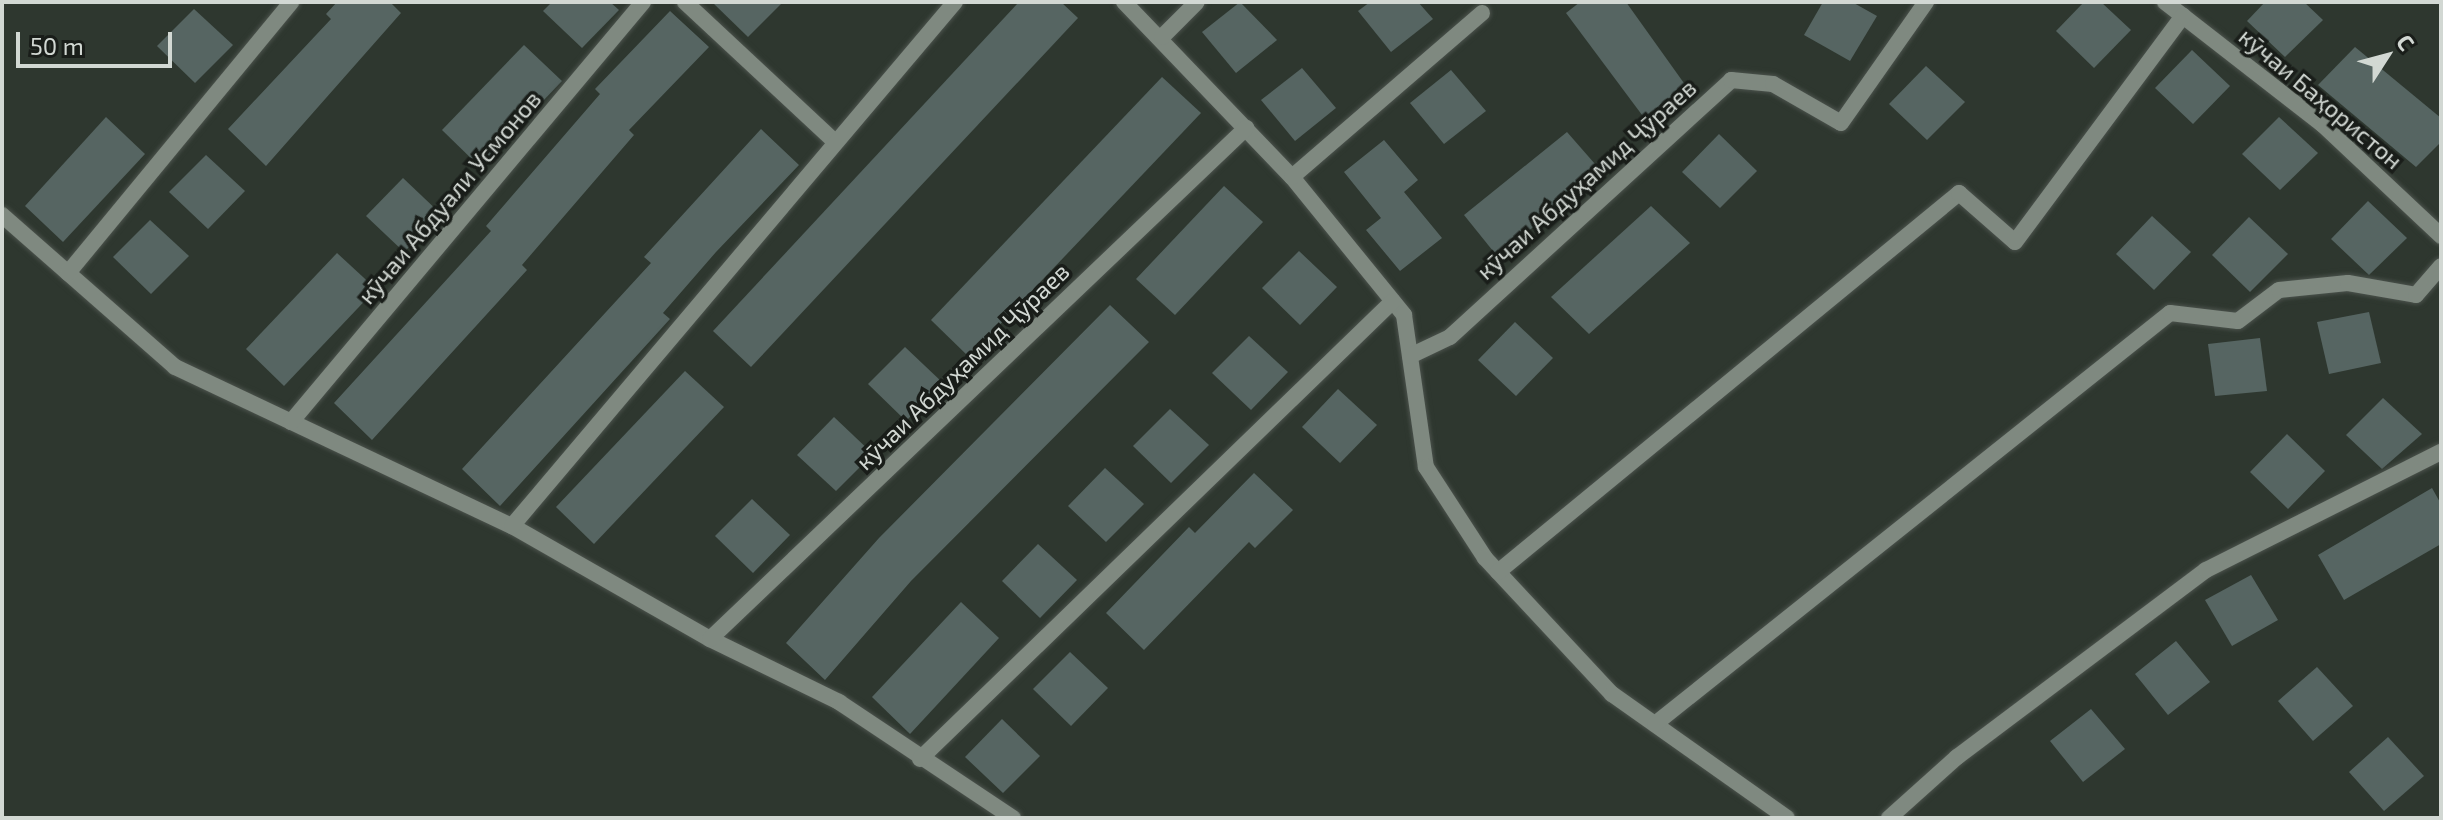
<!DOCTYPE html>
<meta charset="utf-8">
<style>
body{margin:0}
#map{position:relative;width:2443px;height:820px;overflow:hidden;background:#2e372f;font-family:"Exo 2",sans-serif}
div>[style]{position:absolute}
.building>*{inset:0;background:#566562}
.roads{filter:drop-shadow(0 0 2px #4b524c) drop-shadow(0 0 2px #4b524c)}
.minor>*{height:16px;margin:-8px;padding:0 8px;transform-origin:8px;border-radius:8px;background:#7f8980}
span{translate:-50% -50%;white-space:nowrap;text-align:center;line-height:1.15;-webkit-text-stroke:7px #191d19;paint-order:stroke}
.street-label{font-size:24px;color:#d2d8d3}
.frame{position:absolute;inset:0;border:4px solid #d2d8d3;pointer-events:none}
.north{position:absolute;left:2347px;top:16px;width:80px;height:80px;-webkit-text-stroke:6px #191d19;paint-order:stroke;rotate:54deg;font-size:22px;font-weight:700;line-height:32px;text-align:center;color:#d2d8d3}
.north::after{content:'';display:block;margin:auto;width:28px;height:36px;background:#d2d8d3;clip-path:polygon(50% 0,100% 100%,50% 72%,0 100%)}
.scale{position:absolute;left:16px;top:32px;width:156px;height:36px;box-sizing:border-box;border:4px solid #d2d8d3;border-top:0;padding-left:10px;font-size:24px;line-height:28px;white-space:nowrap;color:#d2d8d3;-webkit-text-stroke:6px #191d19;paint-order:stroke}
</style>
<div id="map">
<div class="building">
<i style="clip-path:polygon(337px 2px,390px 2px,401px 13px,266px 166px,228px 129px,331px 19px,326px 14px)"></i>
<i style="clip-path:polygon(552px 2px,610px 2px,619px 10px,582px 48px,543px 11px)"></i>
<i style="clip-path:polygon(712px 2px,783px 2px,748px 37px)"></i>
<i style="clip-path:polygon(1019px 2px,1061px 2px,1078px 18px,751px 367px,713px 331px)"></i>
<i style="clip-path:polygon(1240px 2px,1277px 40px,1236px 73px,1202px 32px)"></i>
<i style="clip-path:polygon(1370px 2px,1418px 2px,1433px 19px,1391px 52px,1358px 11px)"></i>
<i style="clip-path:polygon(1580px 2px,1626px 2px,1686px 86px,1645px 119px,1566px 13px)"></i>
<i style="clip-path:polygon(1823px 2px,1852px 2px,1877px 16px,1850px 61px,1804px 35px)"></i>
<i style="clip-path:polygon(2084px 2px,2101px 2px,2131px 30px,2094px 68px,2056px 31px)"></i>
<i style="clip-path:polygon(2265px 2px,2304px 2px,2323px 20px,2285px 57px,2247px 21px)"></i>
<i style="clip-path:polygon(194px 9px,233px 45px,195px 83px,157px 46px)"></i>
<i style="clip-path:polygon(670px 11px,709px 47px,629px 130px,634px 135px,522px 265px,527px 270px,372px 440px,334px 403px,491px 231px,486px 226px,600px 94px,595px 89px)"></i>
<i style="clip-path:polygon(524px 45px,562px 81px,480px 167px,442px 130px)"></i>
<i style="clip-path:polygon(2355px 47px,2441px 118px,2441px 142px,2416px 167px,2318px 85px)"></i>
<i style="clip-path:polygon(2192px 50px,2230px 86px,2193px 124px,2155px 88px)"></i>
<i style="clip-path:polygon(1926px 66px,1965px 102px,1927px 140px,1889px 104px)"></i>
<i style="clip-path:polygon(1302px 68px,1336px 108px,1295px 141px,1261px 100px)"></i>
<i style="clip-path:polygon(1451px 70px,1486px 111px,1444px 144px,1410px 103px)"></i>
<i style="clip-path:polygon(1162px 77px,1201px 113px,969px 357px,931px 320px)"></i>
<i style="clip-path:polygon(106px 117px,145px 154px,63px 242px,25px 206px)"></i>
<i style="clip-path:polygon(2279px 117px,2318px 153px,2280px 190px,2242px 154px)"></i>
<i style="clip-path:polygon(761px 129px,799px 165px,716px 252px,663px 313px,670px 319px,500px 506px,462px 469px,651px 263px,644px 257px)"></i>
<i style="clip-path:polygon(1567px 132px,1602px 172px,1497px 256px,1464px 215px)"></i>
<i style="clip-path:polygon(1719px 134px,1757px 171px,1720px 208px,1682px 172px)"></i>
<i style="clip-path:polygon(1384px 140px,1418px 180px,1404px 192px,1442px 238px,1400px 271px,1366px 230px,1381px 218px,1344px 172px)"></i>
<i style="clip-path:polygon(206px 155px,245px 191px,208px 229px,169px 192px)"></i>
<i style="clip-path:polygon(403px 178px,442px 215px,404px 252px,366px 216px)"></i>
<i style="clip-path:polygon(1224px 186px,1263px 222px,1175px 315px,1136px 279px)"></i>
<i style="clip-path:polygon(2368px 201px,2407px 238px,2369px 275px,2331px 239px)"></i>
<i style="clip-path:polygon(1651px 206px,1690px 243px,1589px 334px,1551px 297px)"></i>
<i style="clip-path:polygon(2152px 216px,2191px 252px,2154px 290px,2116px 254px)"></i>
<i style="clip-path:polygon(2249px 217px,2288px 254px,2250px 292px,2212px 255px)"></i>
<i style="clip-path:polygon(150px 220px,189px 256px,151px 294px,113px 257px)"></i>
<i style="clip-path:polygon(1299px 251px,1337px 287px,1300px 325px,1262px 288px)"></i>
<i style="clip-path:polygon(337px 253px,376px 289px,284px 386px,246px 349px)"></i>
<i style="clip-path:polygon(1110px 305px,1149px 342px,911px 581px,825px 680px,786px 643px,879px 538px)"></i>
<i style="clip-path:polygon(2369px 312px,2381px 363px,2329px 374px,2317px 322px)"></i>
<i style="clip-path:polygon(1515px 322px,1553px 358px,1516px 396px,1478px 360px)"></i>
<i style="clip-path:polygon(1249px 336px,1288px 372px,1251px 410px,1212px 373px)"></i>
<i style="clip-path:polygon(2260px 338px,2267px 391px,2215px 396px,2208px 344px)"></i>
<i style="clip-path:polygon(905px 347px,943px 383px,906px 421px,868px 384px)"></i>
<i style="clip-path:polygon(685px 371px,724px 407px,594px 544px,556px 507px)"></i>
<i style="clip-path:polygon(1338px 389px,1377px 425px,1340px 463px,1302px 427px)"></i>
<i style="clip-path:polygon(2383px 398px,2422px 434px,2382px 469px,2346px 435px)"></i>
<i style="clip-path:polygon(1170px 409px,1209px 445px,1171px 483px,1133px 446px)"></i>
<i style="clip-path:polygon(834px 417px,873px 454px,836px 491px,797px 455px)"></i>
<i style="clip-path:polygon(2287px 434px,2325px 471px,2288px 509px,2250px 472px)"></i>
<i style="clip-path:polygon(1105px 468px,1144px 504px,1106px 542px,1068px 506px)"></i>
<i style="clip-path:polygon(1254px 473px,1293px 510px,1255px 548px,1249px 542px,1144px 650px,1106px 613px,1189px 527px,1195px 533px)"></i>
<i style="clip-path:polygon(2432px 488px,2441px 504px,2441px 544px,2344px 600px,2318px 555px)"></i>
<i style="clip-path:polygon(752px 499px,790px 535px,753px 573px,715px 536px)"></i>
<i style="clip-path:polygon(1038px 544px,1077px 580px,1040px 618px,1002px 581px)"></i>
<i style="clip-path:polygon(2251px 575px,2278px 620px,2232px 646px,2205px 600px)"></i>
<i style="clip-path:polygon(961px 602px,999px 638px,910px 734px,872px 697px)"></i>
<i style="clip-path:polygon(2176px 641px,2210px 682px,2168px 715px,2135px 674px)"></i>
<i style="clip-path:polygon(1070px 652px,1108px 688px,1071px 726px,1033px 689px)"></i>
<i style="clip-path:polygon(2317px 667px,2353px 706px,2313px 741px,2278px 701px)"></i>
<i style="clip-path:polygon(2091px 709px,2125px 749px,2083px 782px,2050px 741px)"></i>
<i style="clip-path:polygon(1002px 719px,1040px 756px,1003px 793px,965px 757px)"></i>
<i style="clip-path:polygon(2388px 737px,2424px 776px,2384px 811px,2349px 772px)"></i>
</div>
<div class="roads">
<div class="minor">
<i style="left:685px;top:2px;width:205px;rotate:43deg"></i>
<i style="left:1124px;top:2px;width:243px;rotate:46.2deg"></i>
<i style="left:1292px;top:177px;width:178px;rotate:50.9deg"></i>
<i style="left:1404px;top:315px;width:154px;rotate:81.8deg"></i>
<i style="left:1426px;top:467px;width:108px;rotate:57deg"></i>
<i style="left:1485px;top:558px;width:186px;rotate:47deg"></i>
<i style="left:1612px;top:694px;width:214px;rotate:35.3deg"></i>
<i style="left:2165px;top:2px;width:200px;rotate:37.9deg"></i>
<i style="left:2323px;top:125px;width:162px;rotate:43.2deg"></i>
<i style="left:1162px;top:37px;width:49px;rotate:-45deg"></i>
<i style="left:1292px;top:177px;width:251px;rotate:-40.8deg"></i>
<i style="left:2px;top:215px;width:230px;rotate:41.3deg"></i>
<i style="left:175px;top:367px;width:373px;rotate:25.3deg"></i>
<i style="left:512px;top:526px;width:228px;rotate:29.7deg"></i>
<i style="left:710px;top:639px;width:144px;rotate:26deg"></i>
<i style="left:839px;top:702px;width:209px;rotate:33.7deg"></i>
<i style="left:68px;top:273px;width:351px;rotate:-50.5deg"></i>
<i style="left:1410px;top:356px;width:44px;rotate:-25.4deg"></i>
<i style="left:1450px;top:337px;width:381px;rotate:-42.4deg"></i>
<i style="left:1731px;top:80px;width:42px;rotate:5.4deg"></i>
<i style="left:1773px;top:84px;width:78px;rotate:29.8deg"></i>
<i style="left:1841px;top:123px;width:148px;rotate:-54.9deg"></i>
<i style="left:291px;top:422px;width:548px;rotate:-50.03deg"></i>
<i style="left:512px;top:526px;width:686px;rotate:-49.79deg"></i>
<i style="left:1498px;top:572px;width:597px;rotate:-39.42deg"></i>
<i style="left:1959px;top:193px;width:74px;rotate:41.2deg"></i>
<i style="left:2015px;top:242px;width:282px;rotate:-53.4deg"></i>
<i style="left:710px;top:639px;width:741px;rotate:-43.63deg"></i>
<i style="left:1655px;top:724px;width:659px;rotate:-38.59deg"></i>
<i style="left:2170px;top:313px;width:68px;rotate:6.7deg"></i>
<i style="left:2238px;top:321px;width:51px;rotate:-37.1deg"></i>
<i style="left:2279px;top:290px;width:69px;rotate:-5.8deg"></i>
<i style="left:2348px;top:283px;width:69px;rotate:10deg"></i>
<i style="left:2416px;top:295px;width:38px;rotate:-49deg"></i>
<i style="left:920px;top:759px;width:658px;rotate:-44.08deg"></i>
<i style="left:1889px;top:818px;width:91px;rotate:-41.9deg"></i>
<i style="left:1957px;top:757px;width:311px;rotate:-36.9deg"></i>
<i style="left:2206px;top:570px;width:263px;rotate:-26.7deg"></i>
</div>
</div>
<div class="street-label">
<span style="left:2321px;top:98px;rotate:40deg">кӯчаи Баҳористон</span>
<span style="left:1586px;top:179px;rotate:-42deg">кӯчаи Абдуҳамид Ҷӯраев</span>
<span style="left:449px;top:197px;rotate:-50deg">кӯчаи Абдуали Усмонов</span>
<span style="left:962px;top:366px;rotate:-44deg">кӯчаи Абдуҳамид Ҷӯраев</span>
</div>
<div class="frame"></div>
<div class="north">С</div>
<div class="scale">50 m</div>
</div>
